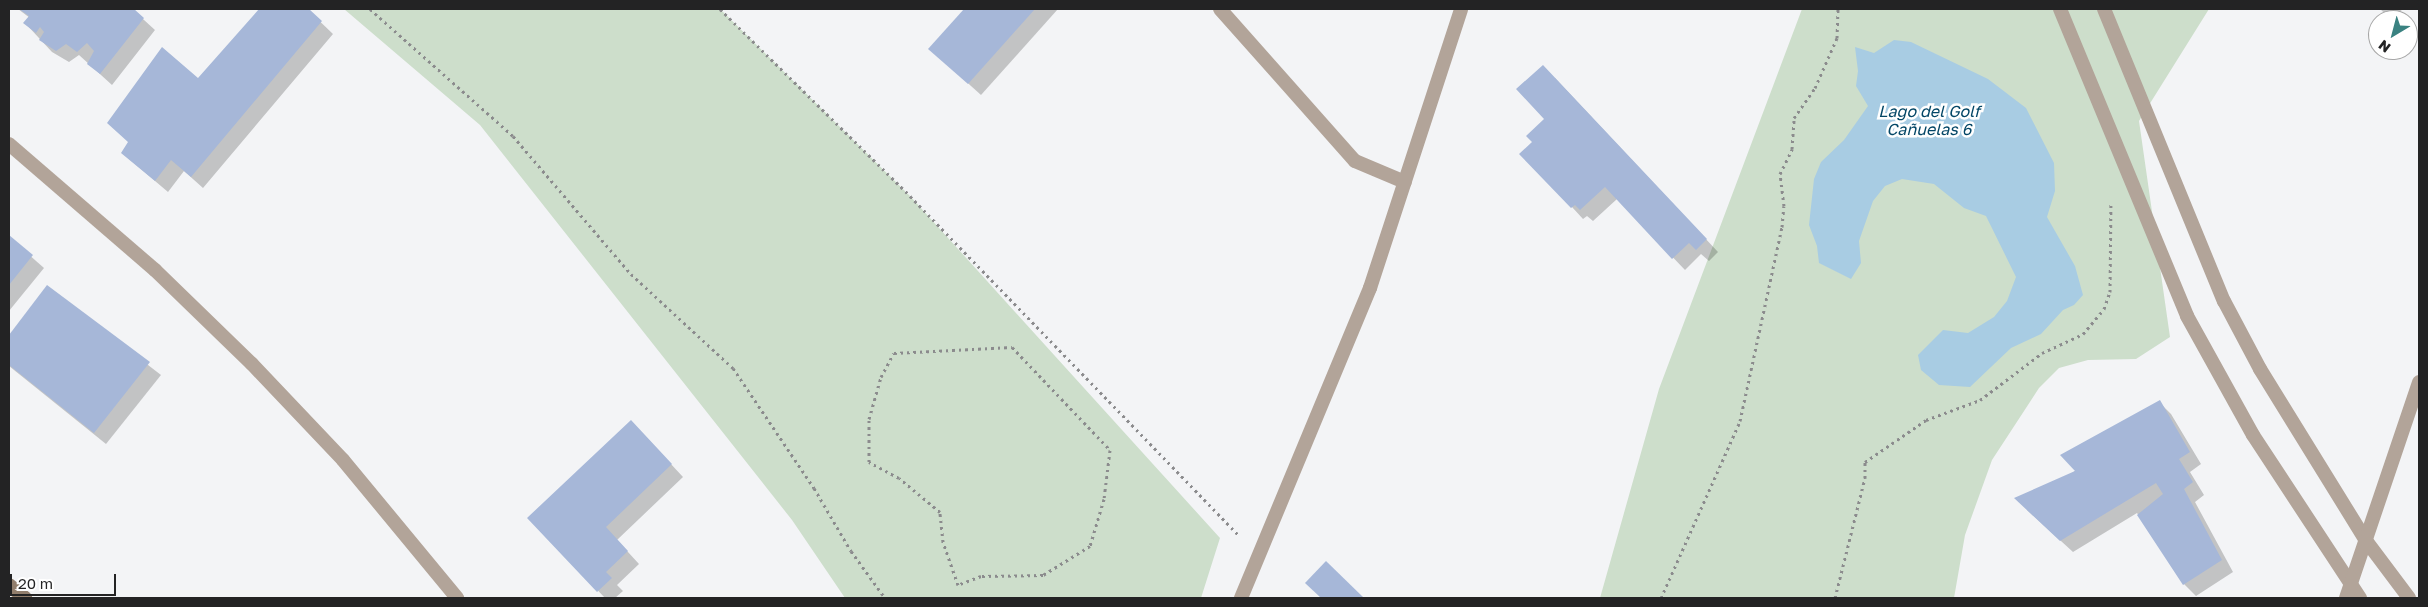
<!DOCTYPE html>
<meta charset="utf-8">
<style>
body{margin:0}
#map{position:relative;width:2428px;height:607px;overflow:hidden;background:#f3f4f6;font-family:"Golos Text",sans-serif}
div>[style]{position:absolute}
.green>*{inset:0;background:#cddecb}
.water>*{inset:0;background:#a8cce3}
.shadow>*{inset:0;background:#0003}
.building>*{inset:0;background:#a6b7d8}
.path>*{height:3px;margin-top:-1.5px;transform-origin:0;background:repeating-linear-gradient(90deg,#8b8b8d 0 2.5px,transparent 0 6.5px)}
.minor>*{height:14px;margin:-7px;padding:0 7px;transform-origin:7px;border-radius:7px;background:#b2a499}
.secondary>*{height:14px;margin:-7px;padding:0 7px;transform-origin:7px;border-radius:7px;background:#917e6d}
span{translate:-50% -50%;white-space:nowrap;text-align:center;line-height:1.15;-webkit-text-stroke:5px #fff;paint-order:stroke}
.water-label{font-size:16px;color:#034666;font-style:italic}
.frame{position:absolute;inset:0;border:10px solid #232324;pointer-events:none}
.north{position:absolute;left:2368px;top:10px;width:50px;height:50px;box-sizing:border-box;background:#fff;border:1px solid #a7a7a7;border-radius:50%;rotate:217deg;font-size:14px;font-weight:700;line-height:20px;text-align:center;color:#232324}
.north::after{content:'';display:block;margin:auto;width:18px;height:22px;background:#3a8281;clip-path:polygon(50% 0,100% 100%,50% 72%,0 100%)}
.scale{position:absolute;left:10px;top:574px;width:106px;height:22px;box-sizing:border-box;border:2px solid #232324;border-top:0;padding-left:6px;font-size:15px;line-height:18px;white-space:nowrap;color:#232324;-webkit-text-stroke:4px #fff;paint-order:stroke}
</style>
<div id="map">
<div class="green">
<i style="clip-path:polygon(344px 9px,720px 9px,910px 196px,1220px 538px,1201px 598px,845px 598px,792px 520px,480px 125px)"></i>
<i style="clip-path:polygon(1802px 9px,2209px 9px,2139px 121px,2170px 337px,2136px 359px,2088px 360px,2059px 368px,2039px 388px,1992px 460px,1965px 535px,1954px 598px,1600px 598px,1659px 389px)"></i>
</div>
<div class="water">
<i style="clip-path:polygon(1894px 40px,1911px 42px,1988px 79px,2026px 108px,2054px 163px,2055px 191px,2047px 217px,2075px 266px,2083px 295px,2074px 305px,2063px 310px,2041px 334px,2011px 348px,1970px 387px,1939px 385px,1921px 370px,1918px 355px,1943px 330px,1968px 333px,1994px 317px,2007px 301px,2016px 277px,1986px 216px,1964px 208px,1934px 184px,1902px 179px,1885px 186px,1873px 201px,1859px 241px,1861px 263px,1851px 279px,1819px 263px,1817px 246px,1809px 225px,1814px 179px,1821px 162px,1844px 140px,1868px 106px,1856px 86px,1858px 71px,1855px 47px,1874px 53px)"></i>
</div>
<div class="shadow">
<i style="clip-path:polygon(18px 9px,132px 9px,155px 30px,112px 85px,79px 55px,69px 62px,52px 52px,25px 23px,30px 18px)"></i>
<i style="clip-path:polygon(261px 9px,307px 9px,333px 34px,203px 188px,184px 171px,168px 192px,122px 153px,198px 79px)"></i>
<i style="clip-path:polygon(966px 9px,1058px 9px,981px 95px,930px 49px)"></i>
<i style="clip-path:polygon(2380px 9px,2403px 9px,2391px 19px)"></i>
<i style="clip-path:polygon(1555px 78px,1718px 252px,1709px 261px,1701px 254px,1685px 270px,1617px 199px,1593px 221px,1587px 216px,1583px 219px,1572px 207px,1534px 142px,1546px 119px)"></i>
<i style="clip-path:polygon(9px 237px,44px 268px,9px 311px)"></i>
<i style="clip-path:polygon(47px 287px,161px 375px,106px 444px,9px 366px,9px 337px)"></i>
<i style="clip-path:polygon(2159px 402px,2171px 414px,2201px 464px,2190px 472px,2204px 495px,2195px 502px,2233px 572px,2196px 596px,2184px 584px,2137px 513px,2073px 552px,2027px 510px)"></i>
<i style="clip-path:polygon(643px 434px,683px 477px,617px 540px,639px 564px,617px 585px,623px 591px,615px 598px,605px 598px,529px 518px)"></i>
</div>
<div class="building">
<i style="clip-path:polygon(19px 9px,134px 9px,144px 18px,100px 74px,87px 64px,94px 51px,87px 43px,77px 52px,66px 44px,56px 51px,39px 40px,44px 32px,40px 27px,36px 33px,23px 23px,29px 16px)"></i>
<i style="clip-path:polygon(259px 9px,309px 9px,322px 21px,191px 177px,171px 160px,155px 181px,121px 153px,128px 142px,107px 123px,162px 47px,198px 78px)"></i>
<i style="clip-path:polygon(964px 9px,1035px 9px,968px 84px,928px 49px)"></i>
<i style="clip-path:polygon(1543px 65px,1707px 239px,1696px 250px,1689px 243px,1672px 259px,1605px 187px,1580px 210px,1575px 205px,1571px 208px,1519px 154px,1532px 142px,1526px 136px,1544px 119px,1516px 89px)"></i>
<i style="clip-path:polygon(9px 235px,33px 255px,9px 285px)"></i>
<i style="clip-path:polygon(47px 285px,150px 362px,94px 433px,9px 365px,9px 335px)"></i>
<i style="clip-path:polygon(2160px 400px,2190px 452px,2179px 459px,2193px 482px,2184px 489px,2222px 560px,2183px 585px,2137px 515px,2163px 494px,2156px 483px,2060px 541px,2014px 498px,2075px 471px,2060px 455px)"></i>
<i style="clip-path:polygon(631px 420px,672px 464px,606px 527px,628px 551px,606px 572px,612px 578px,597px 592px,527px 518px)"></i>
<i style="clip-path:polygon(1326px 561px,1364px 598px,1321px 598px,1305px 583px)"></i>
</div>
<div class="path">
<i style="left:370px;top:9px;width:191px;rotate:41.6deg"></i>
<i style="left:513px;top:136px;width:182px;rotate:49.5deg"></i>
<i style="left:631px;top:274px;width:139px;rotate:42.7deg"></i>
<i style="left:733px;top:368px;width:145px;rotate:56deg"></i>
<i style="left:814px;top:488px;width:73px;rotate:59.6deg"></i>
<i style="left:851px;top:551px;width:58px;rotate:54.1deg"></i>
<i style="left:720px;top:9px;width:267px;rotate:44.5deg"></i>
<i style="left:910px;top:196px;width:472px;rotate:45.9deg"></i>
<i style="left:1012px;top:347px;width:142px;rotate:46.4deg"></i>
<i style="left:1110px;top:450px;width:49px;rotate:97deg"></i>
<i style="left:1104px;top:499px;width:49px;rotate:106.6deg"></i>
<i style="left:1090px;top:546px;width:55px;rotate:148.3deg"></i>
<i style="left:1043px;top:575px;width:62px;rotate:179.1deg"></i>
<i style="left:981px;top:576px;width:25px;rotate:159deg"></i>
<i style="left:958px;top:585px;width:46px;rotate:-109.2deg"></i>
<i style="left:943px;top:542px;width:30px;rotate:-96deg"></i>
<i style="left:940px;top:512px;width:53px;rotate:-140.3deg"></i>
<i style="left:899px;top:478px;width:34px;rotate:-152deg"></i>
<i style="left:869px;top:462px;width:43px;rotate:-90deg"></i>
<i style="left:869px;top:419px;width:44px;rotate:-74.1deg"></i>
<i style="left:881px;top:377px;width:27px;rotate:-62deg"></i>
<i style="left:894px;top:353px;width:118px;rotate:-2.9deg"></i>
<i style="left:1661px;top:598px;width:194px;rotate:-65.9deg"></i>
<i style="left:1740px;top:421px;width:198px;rotate:-77.8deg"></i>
<i style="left:1782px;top:227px;width:21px;rotate:-85deg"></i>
<i style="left:1784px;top:206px;width:32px;rotate:-97deg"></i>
<i style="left:1780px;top:174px;width:28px;rotate:-64deg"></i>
<i style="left:1792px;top:149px;width:31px;rotate:-86deg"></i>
<i style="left:1794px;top:118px;width:37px;rotate:-55deg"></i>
<i style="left:1815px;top:88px;width:55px;rotate:-66.3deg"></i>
<i style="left:1837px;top:38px;width:29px;rotate:-88deg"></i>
<i style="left:1835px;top:598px;width:124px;rotate:-76deg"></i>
<i style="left:1865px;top:478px;width:16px;rotate:-90deg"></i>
<i style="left:1865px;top:462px;width:74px;rotate:-34.5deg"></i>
<i style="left:1926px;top:420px;width:58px;rotate:-20.3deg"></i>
<i style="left:1980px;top:400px;width:78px;rotate:-37.2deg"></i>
<i style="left:2042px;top:353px;width:45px;rotate:-24.9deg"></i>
<i style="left:2083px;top:334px;width:33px;rotate:-50deg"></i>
<i style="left:2104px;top:309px;width:18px;rotate:-71deg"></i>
<i style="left:2110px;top:292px;width:89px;rotate:-89.4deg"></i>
</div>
<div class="minor">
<i style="left:1220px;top:9px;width:203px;rotate:48.4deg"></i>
<i style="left:1355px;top:161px;width:54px;rotate:22.8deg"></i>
<i style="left:2060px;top:9px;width:332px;rotate:67.5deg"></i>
<i style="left:2187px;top:316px;width:136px;rotate:61deg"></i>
<i style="left:2253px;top:435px;width:195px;rotate:56.7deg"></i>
<i style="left:2104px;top:9px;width:316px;rotate:67.7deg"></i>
<i style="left:2224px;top:301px;width:77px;rotate:62.1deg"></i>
<i style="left:2260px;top:369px;width:203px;rotate:58.3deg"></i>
<i style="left:2367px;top:542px;width:70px;rotate:53.1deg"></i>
<i style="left:9px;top:144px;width:193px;rotate:40.8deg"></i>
<i style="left:155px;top:270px;width:135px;rotate:44.1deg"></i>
<i style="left:252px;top:364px;width:132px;rotate:46.5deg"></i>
<i style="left:343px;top:460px;width:179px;rotate:50.4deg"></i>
<i style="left:1241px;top:598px;width:336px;rotate:-67.4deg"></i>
<i style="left:1370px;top:288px;width:293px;rotate:-71.9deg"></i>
<i style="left:2346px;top:598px;width:228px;rotate:-71.3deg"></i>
</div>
<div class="secondary">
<i style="left:9px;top:585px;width:21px;rotate:39deg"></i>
</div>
<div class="water-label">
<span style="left:1929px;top:120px">Lago del Golf<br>Cañuelas 6</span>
</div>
<div class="frame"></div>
<div class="north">N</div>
<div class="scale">20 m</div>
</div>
